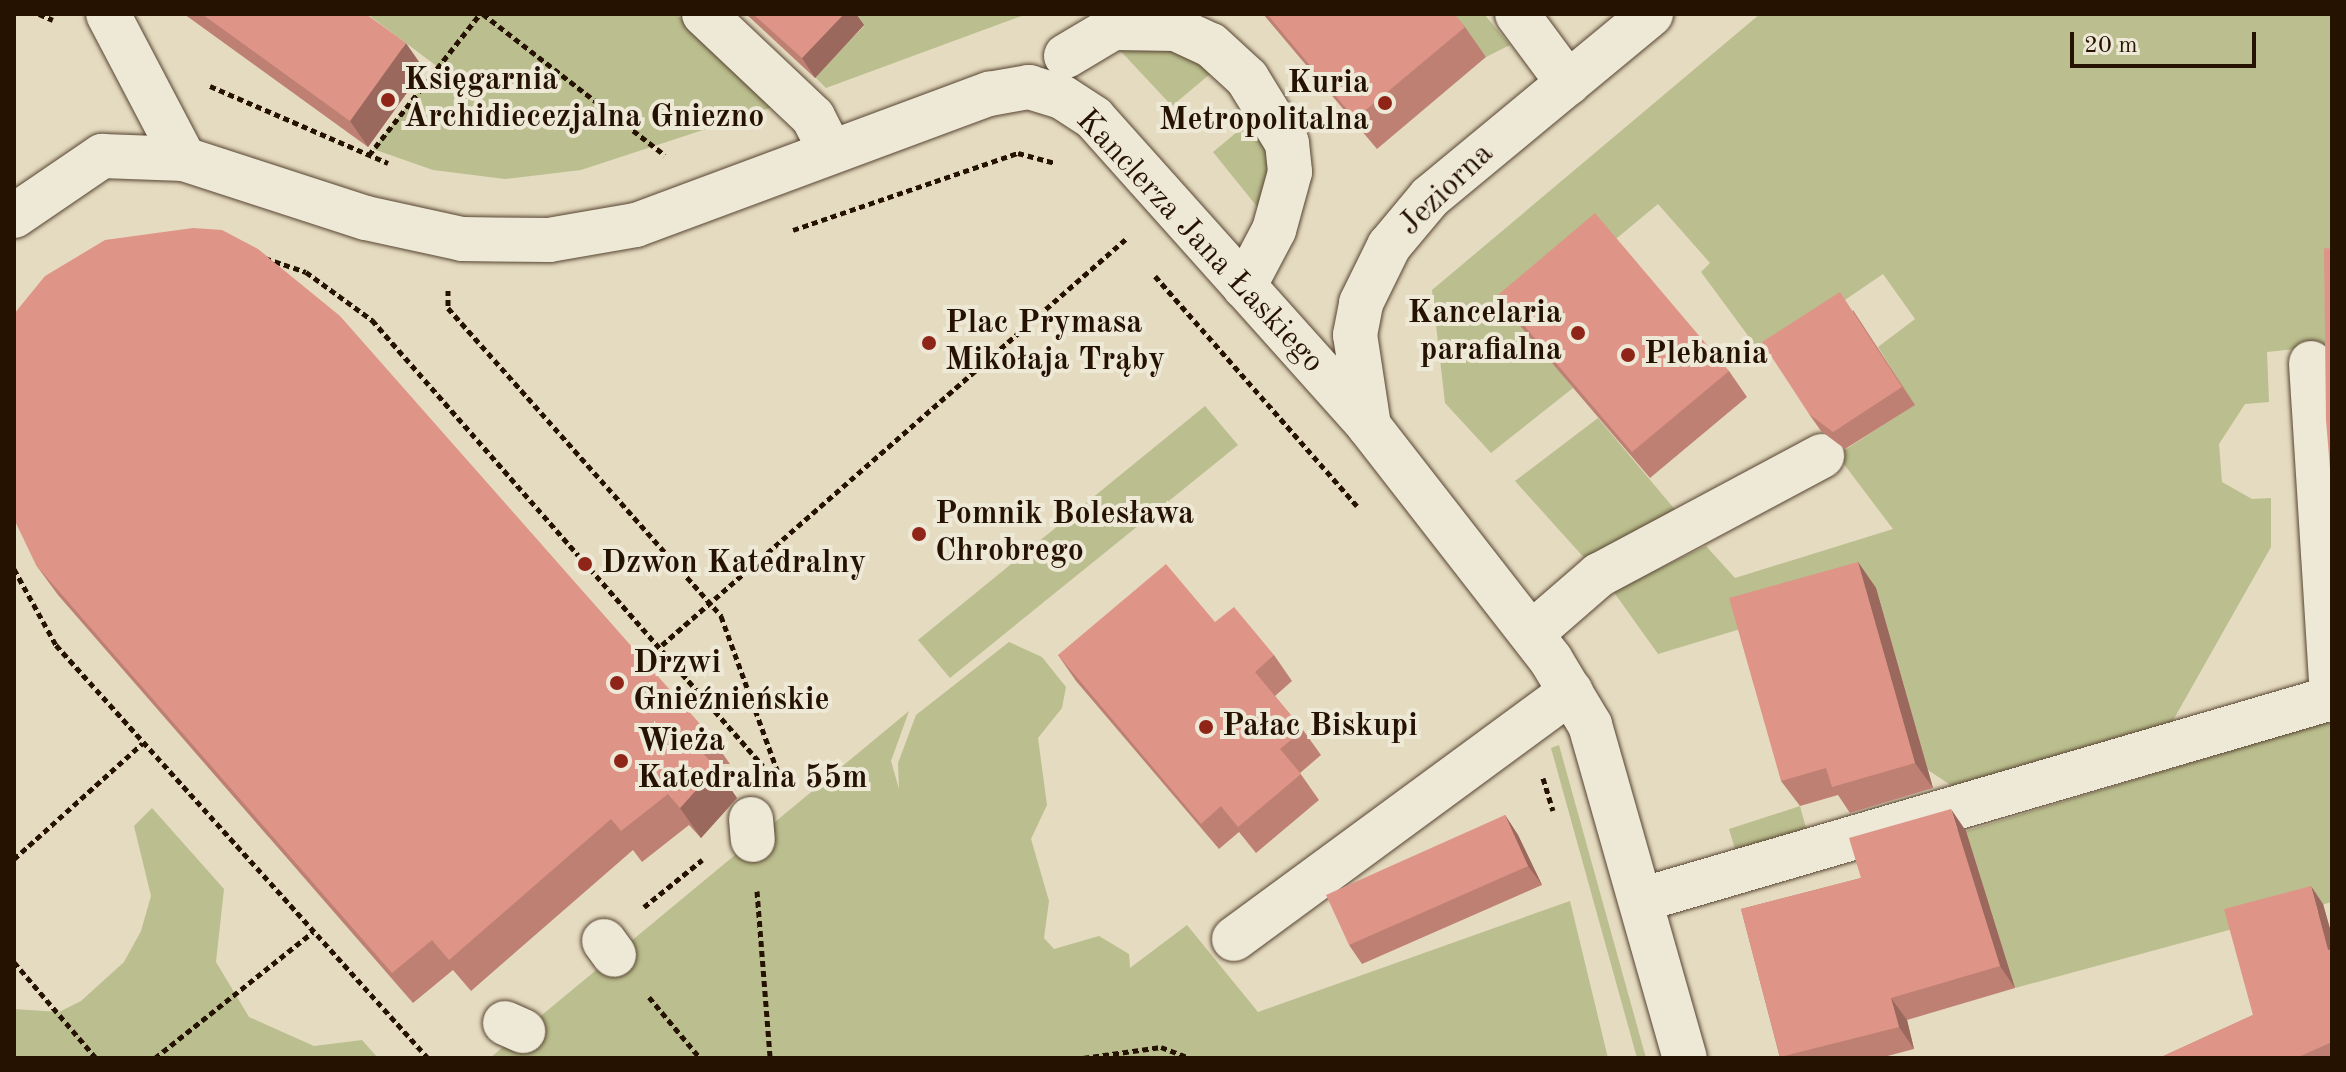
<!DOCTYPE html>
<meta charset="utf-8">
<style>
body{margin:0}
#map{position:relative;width:2346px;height:1072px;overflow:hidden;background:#e5dbc0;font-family:"Old Standard TT",serif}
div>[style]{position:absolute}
.green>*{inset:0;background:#bbbe8e}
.path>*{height:5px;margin-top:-2.5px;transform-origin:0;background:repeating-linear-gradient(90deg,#261201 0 6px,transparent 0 10px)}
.roads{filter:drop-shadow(0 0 2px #564431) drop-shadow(0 0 2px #564431)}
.minor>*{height:44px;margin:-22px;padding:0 22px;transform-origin:22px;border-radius:22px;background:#eee8d6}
.wall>*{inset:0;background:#bf8074}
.shaded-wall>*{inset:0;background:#9b685e}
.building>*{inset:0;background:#de9587}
.dots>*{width:22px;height:22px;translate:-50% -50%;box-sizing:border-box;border:4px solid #eee8d6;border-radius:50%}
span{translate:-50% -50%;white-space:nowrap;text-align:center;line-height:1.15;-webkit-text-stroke:8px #eee8d6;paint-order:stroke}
.poi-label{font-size:32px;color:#261201;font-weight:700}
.left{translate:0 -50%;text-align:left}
.right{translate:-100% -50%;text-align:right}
.street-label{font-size:32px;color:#261201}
.frame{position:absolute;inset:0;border:16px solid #261201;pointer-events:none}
.scale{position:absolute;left:2070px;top:32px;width:186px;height:36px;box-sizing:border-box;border:4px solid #261201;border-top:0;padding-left:10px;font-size:24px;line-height:28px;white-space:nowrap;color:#261201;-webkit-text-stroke:6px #eee8d6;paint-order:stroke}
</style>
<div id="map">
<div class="green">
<i style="clip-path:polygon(367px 14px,676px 14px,776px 106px,581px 170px,505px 179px,433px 170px,373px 149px,438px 67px)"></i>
<i style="clip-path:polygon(853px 14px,1027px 14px,826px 88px,815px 77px,864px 26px)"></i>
<i style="clip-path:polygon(1449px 14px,1484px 14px,1510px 45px,1486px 57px)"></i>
<i style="clip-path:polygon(1760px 14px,2332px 14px,2332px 345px,2267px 352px,2269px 402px,2245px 404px,2219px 444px,2222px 482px,2252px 499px,2271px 498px,2271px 547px,2171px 724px,1955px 788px,1928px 770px,1876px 588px,1658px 654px,1613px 591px,1706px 546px,1735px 578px,1893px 529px,1837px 455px,1914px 405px,1878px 347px,1915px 319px,1883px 274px,1763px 356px,1701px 272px,1710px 263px,1658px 204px,1517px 321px,1573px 388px,1491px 453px,1445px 403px,1432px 290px)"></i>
<i style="clip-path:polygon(1138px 38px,1216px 69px,1172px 106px,1114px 44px)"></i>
<i style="clip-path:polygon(1255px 117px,1275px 161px,1263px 214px,1213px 152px)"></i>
<i style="clip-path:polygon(1205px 406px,1238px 445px,950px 678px,918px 640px)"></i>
<i style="clip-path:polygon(1598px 418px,1677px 512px,1587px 561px,1515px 481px)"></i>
<i style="clip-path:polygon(1009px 642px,1042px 657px,1066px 687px,1062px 708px,1038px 738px,1047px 805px,1031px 839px,1049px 901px,1044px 938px,1054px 949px,1099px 936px,1129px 954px,1130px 968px,1187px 925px,1258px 1012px,1570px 901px,1608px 1058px,490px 1058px,909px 711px,891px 761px,899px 789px,898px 763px,916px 715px)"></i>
<i style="clip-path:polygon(2332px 720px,2332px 902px,2015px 988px,1966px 831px)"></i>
<i style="clip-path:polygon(1559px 745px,1646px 1058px,1637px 1058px,1551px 748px)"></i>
<i style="clip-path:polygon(1800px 806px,1809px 839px,1738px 859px,1729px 829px)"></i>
<i style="clip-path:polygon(152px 808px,224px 889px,216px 962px,249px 1017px,314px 1046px,362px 1040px,378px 1058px,14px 1058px,14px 1009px,59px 1012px,81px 1001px,124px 962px,141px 931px,151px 896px,134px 826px)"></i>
</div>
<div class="path">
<i style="left:39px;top:14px;width:15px;rotate:23deg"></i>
<i style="left:483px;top:14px;width:230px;rotate:37.8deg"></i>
<i style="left:210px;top:86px;width:194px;rotate:23.4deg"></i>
<i style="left:369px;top:155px;width:179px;rotate:-51.8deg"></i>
<i style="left:793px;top:230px;width:238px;rotate:-18.9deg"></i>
<i style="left:1018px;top:153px;width:39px;rotate:15deg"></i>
<i style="left:265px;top:258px;width:43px;rotate:18.9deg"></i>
<i style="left:306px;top:272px;width:82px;rotate:36deg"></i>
<i style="left:372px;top:320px;width:593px;rotate:48.76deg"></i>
<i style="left:1155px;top:276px;width:306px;rotate:48.7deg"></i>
<i style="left:448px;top:290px;width:18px;rotate:90deg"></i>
<i style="left:448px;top:308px;width:412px;rotate:48.4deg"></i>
<i style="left:721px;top:616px;width:164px;rotate:70deg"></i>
<i style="left:14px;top:569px;width:87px;rotate:61.1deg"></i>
<i style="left:56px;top:645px;width:556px;rotate:47.99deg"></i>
<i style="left:662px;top:645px;width:619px;rotate:-41.2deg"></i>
<i style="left:1543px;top:778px;width:34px;rotate:73deg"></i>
<i style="left:14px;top:859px;width:173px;rotate:-42deg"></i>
<i style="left:757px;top:891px;width:168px;rotate:85.5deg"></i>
<i style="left:644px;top:907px;width:75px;rotate:-39deg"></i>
<i style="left:14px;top:962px;width:126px;rotate:49.5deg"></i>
<i style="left:649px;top:997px;width:80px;rotate:50.1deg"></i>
<i style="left:155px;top:1058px;width:202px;rotate:-38.6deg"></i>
<i style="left:1083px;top:1058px;width:79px;rotate:-8deg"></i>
<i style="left:1161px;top:1047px;width:31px;rotate:21deg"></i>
</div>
<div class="roads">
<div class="minor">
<i style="left:108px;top:14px;width:164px;rotate:62.3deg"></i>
<i style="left:704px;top:14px;width:150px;rotate:43.4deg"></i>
<i style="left:813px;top:117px;width:39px;rotate:63deg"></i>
<i style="left:1517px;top:14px;width:86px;rotate:53.5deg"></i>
<i style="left:1066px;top:56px;width:55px;rotate:-30.8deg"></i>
<i style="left:1113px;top:28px;width:63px;rotate:0.9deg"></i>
<i style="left:1176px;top:29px;width:38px;rotate:25deg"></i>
<i style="left:1211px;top:45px;width:49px;rotate:42.5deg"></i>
<i style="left:1247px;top:78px;width:76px;rotate:58.4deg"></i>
<i style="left:1287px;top:143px;width:29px;rotate:84deg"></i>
<i style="left:1290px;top:172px;width:60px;rotate:105.4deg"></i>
<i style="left:1274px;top:230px;width:64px;rotate:117.8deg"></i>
<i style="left:14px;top:216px;width:107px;rotate:-34.3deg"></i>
<i style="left:102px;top:156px;width:82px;rotate:2.1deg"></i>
<i style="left:184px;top:159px;width:191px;rotate:18deg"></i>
<i style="left:366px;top:218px;width:98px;rotate:12.3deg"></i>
<i style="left:462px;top:239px;width:87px;rotate:0.7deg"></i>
<i style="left:549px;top:240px;width:88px;rotate:-9.8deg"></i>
<i style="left:636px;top:225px;width:377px;rotate:-20.4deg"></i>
<i style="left:989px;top:94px;width:41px;rotate:-9.9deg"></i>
<i style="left:1029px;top:87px;width:34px;rotate:17deg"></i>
<i style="left:1062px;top:97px;width:38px;rotate:33deg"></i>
<i style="left:1094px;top:118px;width:413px;rotate:48.2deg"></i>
<i style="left:1369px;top:426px;width:296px;rotate:52.1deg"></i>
<i style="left:1551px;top:660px;width:76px;rotate:59deg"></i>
<i style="left:1590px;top:725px;width:346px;rotate:74.1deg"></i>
<i style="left:2311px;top:363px;width:335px;rotate:86.4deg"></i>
<i style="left:1369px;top:426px;width:92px;rotate:-98.7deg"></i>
<i style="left:1355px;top:335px;width:33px;rotate:-79deg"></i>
<i style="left:1361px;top:303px;width:64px;rotate:-63.8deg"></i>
<i style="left:1389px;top:246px;width:64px;rotate:-50.1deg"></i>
<i style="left:1430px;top:197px;width:287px;rotate:-39.6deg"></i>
<i style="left:1532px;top:633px;width:89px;rotate:-40.9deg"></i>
<i style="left:1599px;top:575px;width:253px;rotate:-28.1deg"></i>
<i style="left:751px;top:819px;width:21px;rotate:85deg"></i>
<i style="left:1644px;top:899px;width:717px;rotate:-16.29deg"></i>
<i style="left:1234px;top:939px;width:418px;rotate:-36.3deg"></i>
<i style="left:604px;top:941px;width:17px;rotate:54deg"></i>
<i style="left:505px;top:1023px;width:20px;rotate:24deg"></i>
</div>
</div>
<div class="wall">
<i style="clip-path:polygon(184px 14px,366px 14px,424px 69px,368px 147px)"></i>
<i style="clip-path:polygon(746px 14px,856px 14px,864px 25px,815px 78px)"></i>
<i style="clip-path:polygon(1263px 14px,1454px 14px,1465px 27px,1486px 57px,1377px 149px)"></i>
<i style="clip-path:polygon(1498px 295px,1729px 371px,1747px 397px,1650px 478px,1516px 321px)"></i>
<i style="clip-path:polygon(1853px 310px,1915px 405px,1845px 449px,1821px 431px,1809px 414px)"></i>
<i style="clip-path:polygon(1858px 562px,1876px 588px,1933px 788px,1850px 813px,1838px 795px,1800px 806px,1781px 781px)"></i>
<i style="clip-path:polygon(36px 565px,708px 733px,730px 764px,713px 764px,737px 798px,701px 838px,689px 825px,642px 862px,633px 850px,471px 991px,453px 970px,413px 1003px,58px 595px)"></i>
<i style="clip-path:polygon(1215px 622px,1274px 655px,1292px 681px,1275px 696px,1303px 730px,1321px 755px,1300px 773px,1319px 800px,1256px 853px,1239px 832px,1219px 849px,1076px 681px,1058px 655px)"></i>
<i style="clip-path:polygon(1505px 815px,1518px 835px,1542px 885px,1362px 964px,1349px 945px)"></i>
<i style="clip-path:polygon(1966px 831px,2015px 988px,1907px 1020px,1914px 1049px,1880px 1058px,1780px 1058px,1741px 909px,1861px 878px)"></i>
<i style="clip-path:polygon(2323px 904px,2332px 936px,2332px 1058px,2159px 1058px,2253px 1015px)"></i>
</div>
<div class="shaded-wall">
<i style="clip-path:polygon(844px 14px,856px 14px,864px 25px,815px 78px,802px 58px)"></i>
<i style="clip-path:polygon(406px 43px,424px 69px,368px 147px,350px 121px)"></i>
<i style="clip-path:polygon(1858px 562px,1876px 588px,1933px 788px,1915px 763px)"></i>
<i style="clip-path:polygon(716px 768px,737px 798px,701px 838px,680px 808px)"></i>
<i style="clip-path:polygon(1951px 809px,1966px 831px,2015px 988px,2000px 966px)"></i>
<i style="clip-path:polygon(1505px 815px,1518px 835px,1542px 885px,1528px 866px)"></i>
<i style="clip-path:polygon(2311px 886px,2323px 904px,2332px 936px,2332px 955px,2328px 950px)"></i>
<i style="clip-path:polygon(1891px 998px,1907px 1020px,1914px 1049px,1899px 1027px)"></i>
</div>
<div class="building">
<i style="clip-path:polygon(202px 14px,366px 14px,406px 43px,350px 121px)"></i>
<i style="clip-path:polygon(753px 14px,844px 14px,802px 58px)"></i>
<i style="clip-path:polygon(1267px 14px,1454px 14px,1465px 27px,1355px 119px)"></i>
<i style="clip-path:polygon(1595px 213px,1729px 371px,1632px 452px,1498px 295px)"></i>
<i style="clip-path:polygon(193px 228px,222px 230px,258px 249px,340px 316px,708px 733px,686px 734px,716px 768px,680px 808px,668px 794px,621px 831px,611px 819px,449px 960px,432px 940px,392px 973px,36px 565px,14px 519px,14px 314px,45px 276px,105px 240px)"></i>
<i style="clip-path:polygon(2324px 248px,2332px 249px,2332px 493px,2326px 420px)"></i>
<i style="clip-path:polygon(1840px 292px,1902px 387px,1833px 432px,1809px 414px,1762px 342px)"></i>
<i style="clip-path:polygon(1858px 562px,1915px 763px,1832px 787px,1826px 768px,1781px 781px,1729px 598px)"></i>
<i style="clip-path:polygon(1166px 564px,1215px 622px,1234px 607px,1274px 655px,1255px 672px,1303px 730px,1280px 749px,1301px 774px,1238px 827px,1221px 806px,1201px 824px,1058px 655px)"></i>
<i style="clip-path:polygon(1951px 809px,2000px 966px,1891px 998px,1899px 1027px,1780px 1057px,1741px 909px,1861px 878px,1849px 838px)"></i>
<i style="clip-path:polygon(1505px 815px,1528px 866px,1349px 945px,1326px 895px)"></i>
<i style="clip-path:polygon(2311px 886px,2328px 950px,2332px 949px,2332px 1042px,2296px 1058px,2159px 1058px,2253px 1015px,2224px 909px)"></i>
</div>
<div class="dots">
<i style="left:388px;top:100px;background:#8f2418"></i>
<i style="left:1385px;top:103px;background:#8f2418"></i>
<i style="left:1578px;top:333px;background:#8f2418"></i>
<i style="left:929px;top:343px;background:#8f2418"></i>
<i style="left:1628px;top:355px;background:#8f2418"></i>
<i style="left:919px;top:534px;background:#8f2418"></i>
<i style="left:585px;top:564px;background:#8f2418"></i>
<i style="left:617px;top:683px;background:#8f2418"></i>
<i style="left:1206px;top:727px;background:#8f2418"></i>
<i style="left:621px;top:761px;background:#8f2418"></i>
</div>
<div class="poi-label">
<span class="left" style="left:404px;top:100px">Księgarnia<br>Archidiecezjalna Gniezno</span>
<span class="right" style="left:1369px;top:103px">Kuria<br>Metropolitalna</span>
<span class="right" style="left:1562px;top:333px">Kancelaria<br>parafialna</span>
<span class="left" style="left:945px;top:343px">Plac Prymasa<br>Mikołaja Trąby</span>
<span class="left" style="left:1644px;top:355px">Plebania</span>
<span class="left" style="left:935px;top:534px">Pomnik Bolesława<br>Chrobrego</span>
<span class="left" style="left:601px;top:564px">Dzwon Katedralny</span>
<span class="left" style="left:633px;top:683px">Drzwi<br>Gnieźnieńskie</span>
<span class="left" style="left:1222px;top:727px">Pałac Biskupi</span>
<span class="left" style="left:637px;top:761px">Wieża<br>Katedralna 55m</span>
</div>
<div class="street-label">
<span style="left:1447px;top:190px;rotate:-44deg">Jeziorna</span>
<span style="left:1199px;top:242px;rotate:47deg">Kanclerza Jana Łaskiego</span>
</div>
<div class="frame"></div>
<div class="scale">20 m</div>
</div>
